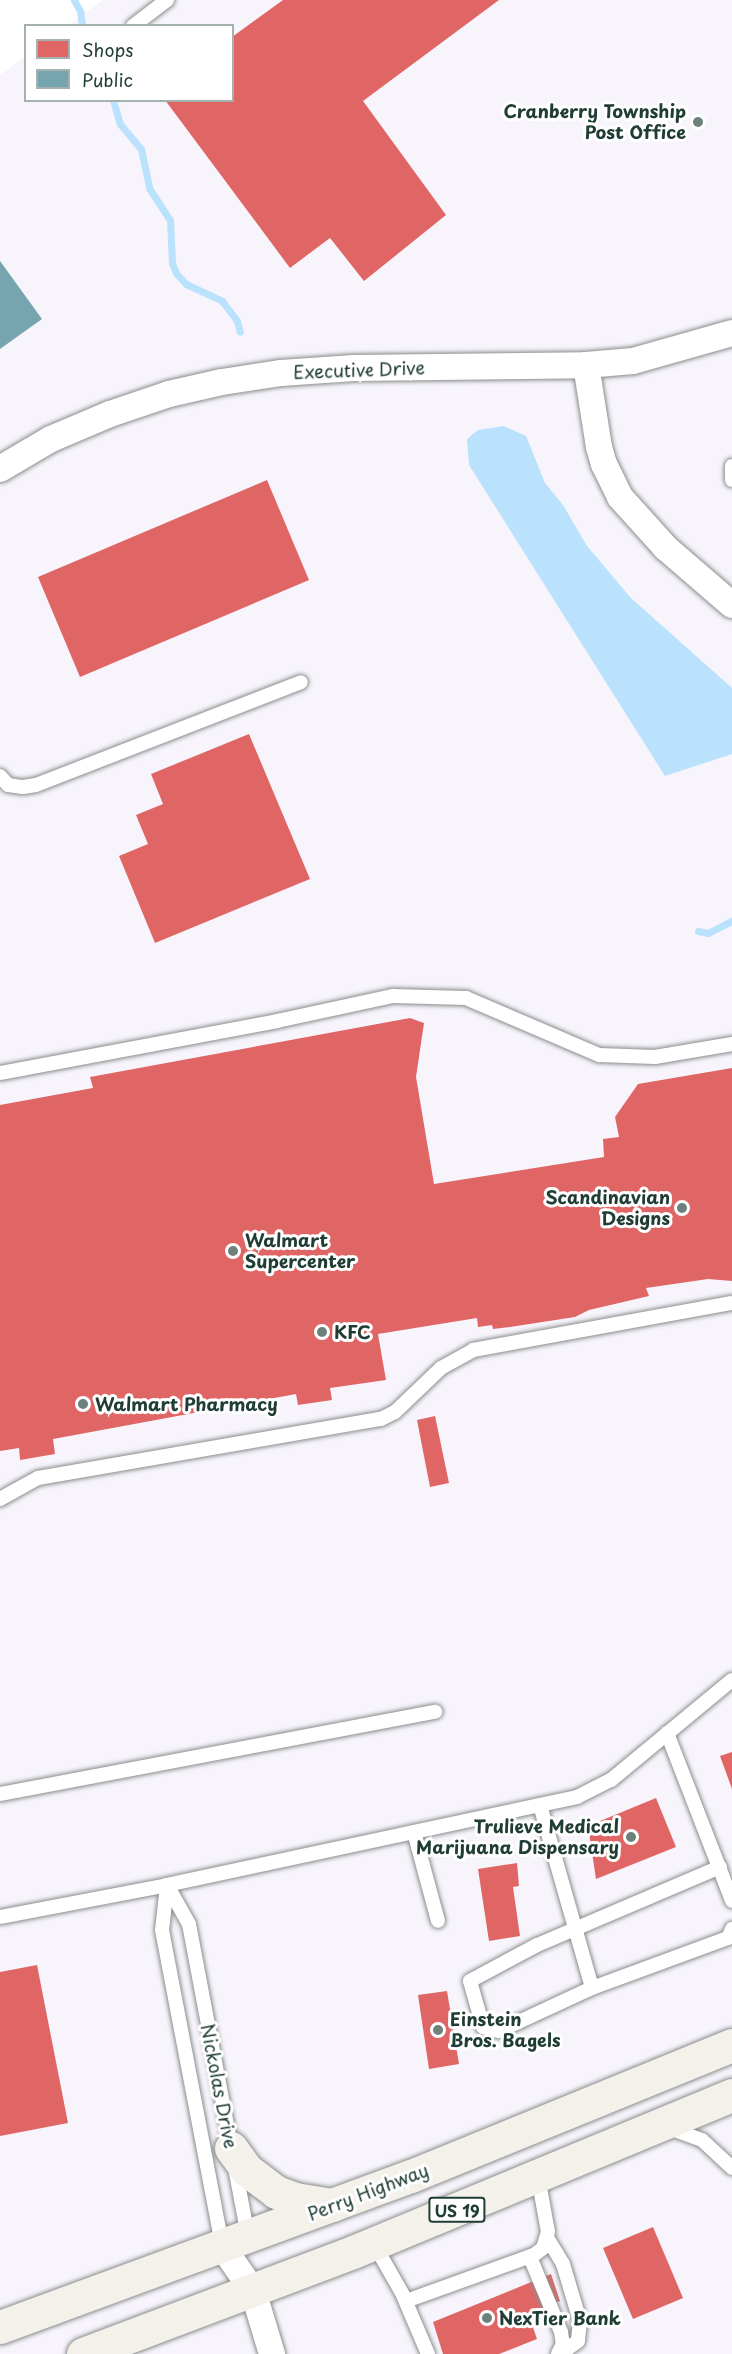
<!DOCTYPE html>
<style>
body{margin:0}
#map{position:relative;width:732px;height:2354px;overflow:hidden;background:#fff;font-family:"Playpen Sans",sans-serif}
div>[style]{position:absolute}
.built>*{inset:0;background:#f7f4fc}
.water>*{inset:0;background:#bae2fd}
.shops>*{inset:0;background:#e06666}
.public>*{inset:0;background:#76a5af}
.stream>*{height:7px;margin:-3.5px;padding:0 3.5px;transform-origin:3.5px;border-radius:3.5px;background:#bae2fd}
.roads{filter:drop-shadow(0 0 2px #898f8d) drop-shadow(0 0 2px #898f8d)}
.lane>*{height:14px;margin:-7px;padding:0 7px;transform-origin:7px;border-radius:7px;background:#fff}
.street>*{height:26px;margin:-13px;padding:0 13px;transform-origin:13px;border-radius:13px;background:#fff}
.primary>*{height:33px;margin:-16.5px;padding:0 16.5px;transform-origin:16.5px;border-radius:16.5px;background:#f4f1eb}
.dots>*{width:16px;height:16px;translate:-50% -50%;box-sizing:border-box;border:3px solid #fff;border-radius:50%}
span{translate:-50% -50%;white-space:nowrap;text-align:center;line-height:1.15;-webkit-text-stroke:6px #fff;paint-order:stroke}
.shield-label span{padding:2px 4px;background:#fff;border:2px solid;border-radius:4px;-webkit-text-stroke-width:0}
.shield-label{font-size:16px;color:#1f3d34;font-weight:700}
.poi-label{font-size:18px;color:#1f3d34;font-weight:700}
.right{translate:-100% -50%;text-align:right}
.left{translate:0 -50%;text-align:left}
.street-label{font-size:18px;color:#1f3d34}
.legend{position:absolute;left:24px;top:24px;width:210px;height:78px;box-sizing:border-box;background:#fff;border:2px solid #a5b1ae;margin:0;padding:8px 10px;list-style:none;font-size:18px;color:#1f3d34}
.legend li{display:flex;align-items:center;gap:12px;height:30px}
.legend b{width:30px;border:2px solid #a5b1ae}
</style>
<div id="map">
<div class="built">
<i style="clip-path:polygon(103px 0,732px 0,732px 2354px,0 2354px,0 75px,25px 57px,26px 100px,232px 100px,232px 26px,68px 25px)"></i>
</div>
<div class="water">
<i style="clip-path:polygon(504px 426px,526px 436px,545px 483px,563px 505px,587px 546px,631px 598px,732px 688px,732px 754px,665px 776px,469px 465px,467px 439px,478px 430px)"></i>
</div>
<div class="shops">
<i style="clip-path:polygon(283px 0,499px 0,363px 101px,446px 215px,364px 281px,330px 238px,290px 268px,165px 100px,232px 100px,232px 37px)"></i>
<i style="clip-path:polygon(267px 480px,309px 580px,80px 677px,38px 577px)"></i>
<i style="clip-path:polygon(249px 734px,310px 879px,155px 943px,119px 856px,148px 844px,136px 815px,163px 804px,151px 774px)"></i>
<i style="clip-path:polygon(410px 1018px,424px 1023px,416px 1077px,434px 1184px,604px 1157px,603px 1139px,619px 1137px,615px 1117px,638px 1084px,732px 1068px,732px 1281px,708px 1279px,646px 1288px,649px 1296px,589px 1310px,575px 1317px,510px 1327px,493px 1329px,492px 1325px,478px 1327px,477px 1318px,378px 1334px,386px 1380px,330px 1388px,332px 1400px,298px 1405px,296px 1394px,53px 1439px,55px 1454px,20px 1460px,19px 1448px,0 1451px,0 1105px,93px 1088px,90px 1077px)"></i>
<i style="clip-path:polygon(435px 1416px,449px 1483px,430px 1487px,417px 1420px)"></i>
<i style="clip-path:polygon(732px 1752px,732px 1789px,720px 1756px)"></i>
<i style="clip-path:polygon(656px 1798px,676px 1847px,596px 1879px,588px 1826px)"></i>
<i style="clip-path:polygon(517px 1863px,519px 1886px,513px 1887px,520px 1936px,489px 1941px,478px 1869px)"></i>
<i style="clip-path:polygon(37px 1965px,68px 2123px,0 2136px,0 1972px)"></i>
<i style="clip-path:polygon(447px 1991px,459px 2064px,429px 2069px,418px 1995px)"></i>
<i style="clip-path:polygon(653px 2227px,683px 2298px,633px 2319px,603px 2248px)"></i>
<i style="clip-path:polygon(551px 2274px,560px 2301px,528px 2313px,537px 2339px,499px 2354px,443px 2354px,433px 2322px)"></i>
</div>
<div class="public">
<i style="clip-path:polygon(0 261px,42px 319px,0 349px)"></i>
</div>
<div class="stream">
<i style="left:74px;top:0;width:13px;rotate:61deg"></i>
<i style="left:80px;top:11px;width:15px;rotate:82deg"></i>
<i style="left:113px;top:100px;width:25px;rotate:74deg"></i>
<i style="left:120px;top:124px;width:33px;rotate:50deg"></i>
<i style="left:141px;top:149px;width:40px;rotate:78deg"></i>
<i style="left:149px;top:188px;width:38px;rotate:57deg"></i>
<i style="left:170px;top:220px;width:43px;rotate:87.3deg"></i>
<i style="left:172px;top:263px;width:11px;rotate:68deg"></i>
<i style="left:176px;top:273px;width:15px;rotate:48deg"></i>
<i style="left:186px;top:284px;width:40px;rotate:25deg"></i>
<i style="left:222px;top:301px;width:25px;rotate:53deg"></i>
<i style="left:237px;top:321px;width:11px;rotate:75deg"></i>
<i style="left:698px;top:931px;width:10px;rotate:11deg"></i>
<i style="left:708px;top:933px;width:27px;rotate:-27deg"></i>
</div>
<div class="roads">
<div class="lane">
<i style="left:133px;top:26px;width:43px;rotate:-37.4deg"></i>
<i style="left:732px;top:466px;width:14px;rotate:90deg"></i>
<i style="left:0;top:776px;width:12px;rotate:48deg"></i>
<i style="left:8px;top:785px;width:15px;rotate:8deg"></i>
<i style="left:23px;top:787px;width:13px;rotate:-9deg"></i>
<i style="left:36px;top:785px;width:284px;rotate:-21.2deg"></i>
<i style="left:0;top:1073px;width:282px;rotate:-10.6deg"></i>
<i style="left:277px;top:1021px;width:119px;rotate:-12.2deg"></i>
<i style="left:393px;top:996px;width:73px;rotate:1.6deg"></i>
<i style="left:466px;top:998px;width:145px;rotate:23.2deg"></i>
<i style="left:599px;top:1055px;width:56px;rotate:2deg"></i>
<i style="left:655px;top:1057px;width:78px;rotate:-9.6deg"></i>
<i style="left:0;top:1499px;width:43px;rotate:-28.9deg"></i>
<i style="left:38px;top:1478px;width:348px;rotate:-9.8deg"></i>
<i style="left:381px;top:1419px;width:16px;rotate:-27deg"></i>
<i style="left:395px;top:1412px;width:64px;rotate:-43.7deg"></i>
<i style="left:441px;top:1368px;width:37px;rotate:-29deg"></i>
<i style="left:473px;top:1350px;width:263px;rotate:-10.3deg"></i>
<i style="left:667px;top:1733px;width:180px;rotate:68.8deg"></i>
<i style="left:0;top:1794px;width:443px;rotate:-10.7deg"></i>
<i style="left:540px;top:1805px;width:190px;rotate:74.1deg"></i>
<i style="left:414px;top:1832px;width:92px;rotate:74.9deg"></i>
<i style="left:720px;top:1867px;width:199px;rotate:156.9deg"></i>
<i style="left:537px;top:1945px;width:76px;rotate:151.8deg"></i>
<i style="left:470px;top:1981px;width:48px;rotate:74.2deg"></i>
<i style="left:483px;top:2027px;width:16px;rotate:14deg"></i>
<i style="left:499px;top:2031px;width:102px;rotate:-24.8deg"></i>
<i style="left:592px;top:1988px;width:145px;rotate:-20.2deg"></i>
<i style="left:728px;top:1938px;width:10px;rotate:-66deg"></i>
<i style="left:167px;top:1885px;width:45px;rotate:96.3deg"></i>
<i style="left:162px;top:1930px;width:322px;rotate:79.2deg"></i>
<i style="left:167px;top:1885px;width:45px;rotate:60.6deg"></i>
<i style="left:189px;top:1924px;width:317px;rotate:79.3deg"></i>
<i style="left:0;top:1917px;width:170px;rotate:-10.8deg"></i>
<i style="left:167px;top:1885px;width:419px;rotate:-12.1deg"></i>
<i style="left:577px;top:1797px;width:38px;rotate:-27deg"></i>
<i style="left:611px;top:1780px;width:157px;rotate:-39.6deg"></i>
<i style="left:669px;top:2128px;width:35px;rotate:20deg"></i>
<i style="left:702px;top:2140px;width:41px;rotate:43deg"></i>
<i style="left:548px;top:2239px;width:29px;rotate:59deg"></i>
<i style="left:563px;top:2264px;width:59px;rotate:73.4deg"></i>
<i style="left:580px;top:2321px;width:20px;rotate:96deg"></i>
<i style="left:578px;top:2341px;width:22px;rotate:144deg"></i>
<i style="left:374px;top:2244px;width:56px;rotate:60.3deg"></i>
<i style="left:402px;top:2293px;width:66px;rotate:66.9deg"></i>
<i style="left:530px;top:2257px;width:81px;rotate:67.5deg"></i>
<i style="left:561px;top:2332px;width:12px;rotate:81deg"></i>
<i style="left:563px;top:2344px;width:11px;rotate:117deg"></i>
<i style="left:406px;top:2301px;width:136px;rotate:-19.8deg"></i>
<i style="left:534px;top:2255px;width:11px;rotate:-38deg"></i>
<i style="left:543px;top:2248px;width:17px;rotate:-73deg"></i>
<i style="left:548px;top:2232px;width:56px;rotate:-100.3deg"></i>
</div>
<div class="street">
<i style="left:586px;top:365px;width:83px;rotate:81deg"></i>
<i style="left:599px;top:447px;width:18px;rotate:74deg"></i>
<i style="left:604px;top:464px;width:37px;rotate:64deg"></i>
<i style="left:620px;top:497px;width:69px;rotate:48deg"></i>
<i style="left:666px;top:548px;width:87px;rotate:40.8deg"></i>
<i style="left:0;top:469px;width:59px;rotate:-30.5deg"></i>
<i style="left:51px;top:439px;width:64px;rotate:-23deg"></i>
<i style="left:110px;top:414px;width:62px;rotate:-18.7deg"></i>
<i style="left:169px;top:394px;width:54px;rotate:-12.8deg"></i>
<i style="left:222px;top:382px;width:60px;rotate:-8.7deg"></i>
<i style="left:281px;top:373px;width:73px;rotate:-3.9deg"></i>
<i style="left:354px;top:368px;width:232px;rotate:-0.7deg"></i>
<i style="left:586px;top:365px;width:47px;rotate:-4.9deg"></i>
<i style="left:633px;top:361px;width:103px;rotate:-15.8deg"></i>
<i style="left:222px;top:2246px;width:55px;rotate:55.4deg"></i>
<i style="left:253px;top:2291px;width:66px;rotate:73.2deg"></i>
</div>
<div class="primary">
<i style="left:231px;top:2148px;width:27px;rotate:54deg"></i>
<i style="left:247px;top:2170px;width:36px;rotate:37deg"></i>
<i style="left:276px;top:2192px;width:20px;rotate:20deg"></i>
<i style="left:295px;top:2199px;width:38px;rotate:9deg"></i>
<i style="left:0;top:2327px;width:438px;rotate:-20.2deg"></i>
<i style="left:411px;top:2176px;width:347px;rotate:-22.2deg"></i>
<i style="left:83px;top:2354px;width:289px;rotate:-20.7deg"></i>
<i style="left:353px;top:2252px;width:410px;rotate:-22.5deg"></i>
</div>
</div>
<div class="dots">
<i style="left:698px;top:122px;background:#6d817b"></i>
<i style="left:682px;top:1208px;background:#6d817b"></i>
<i style="left:233px;top:1251px;background:#6d817b"></i>
<i style="left:322px;top:1332px;background:#6d817b"></i>
<i style="left:83px;top:1404px;background:#6d817b"></i>
<i style="left:631px;top:1837px;background:#6d817b"></i>
<i style="left:438px;top:2030px;background:#6d817b"></i>
<i style="left:487px;top:2318px;background:#6d817b"></i>
</div>
<div class="shield-label">
<span style="left:457px;top:2210px">US 19</span>
</div>
<div class="poi-label">
<span class="right" style="left:686px;top:122px">Cranberry Township<br>Post Office</span>
<span class="right" style="left:670px;top:1208px">Scandinavian<br>Designs</span>
<span class="left" style="left:245px;top:1251px">Walmart<br>Supercenter</span>
<span class="left" style="left:334px;top:1332px">KFC</span>
<span class="left" style="left:95px;top:1404px">Walmart Pharmacy</span>
<span class="right" style="left:619px;top:1837px">Trulieve Medical<br>Marijuana Dispensary</span>
<span class="left" style="left:450px;top:2030px">Einstein<br>Bros. Bagels</span>
<span class="left" style="left:499px;top:2318px">NexTier Bank</span>
</div>
<div class="street-label">
<span style="left:359px;top:370px;rotate:-2deg">Executive Drive</span>
<span style="left:219px;top:2086px;rotate:79deg">Nickolas Drive</span>
<span style="left:368px;top:2192px;rotate:-21deg">Perry Highway</span>
</div>
<ul class="legend">
<li><b style="height:16px;background:#e06666"></b>Shops</li>
<li><b style="height:16px;background:#76a5af"></b>Public</li>
</ul>
</div>
